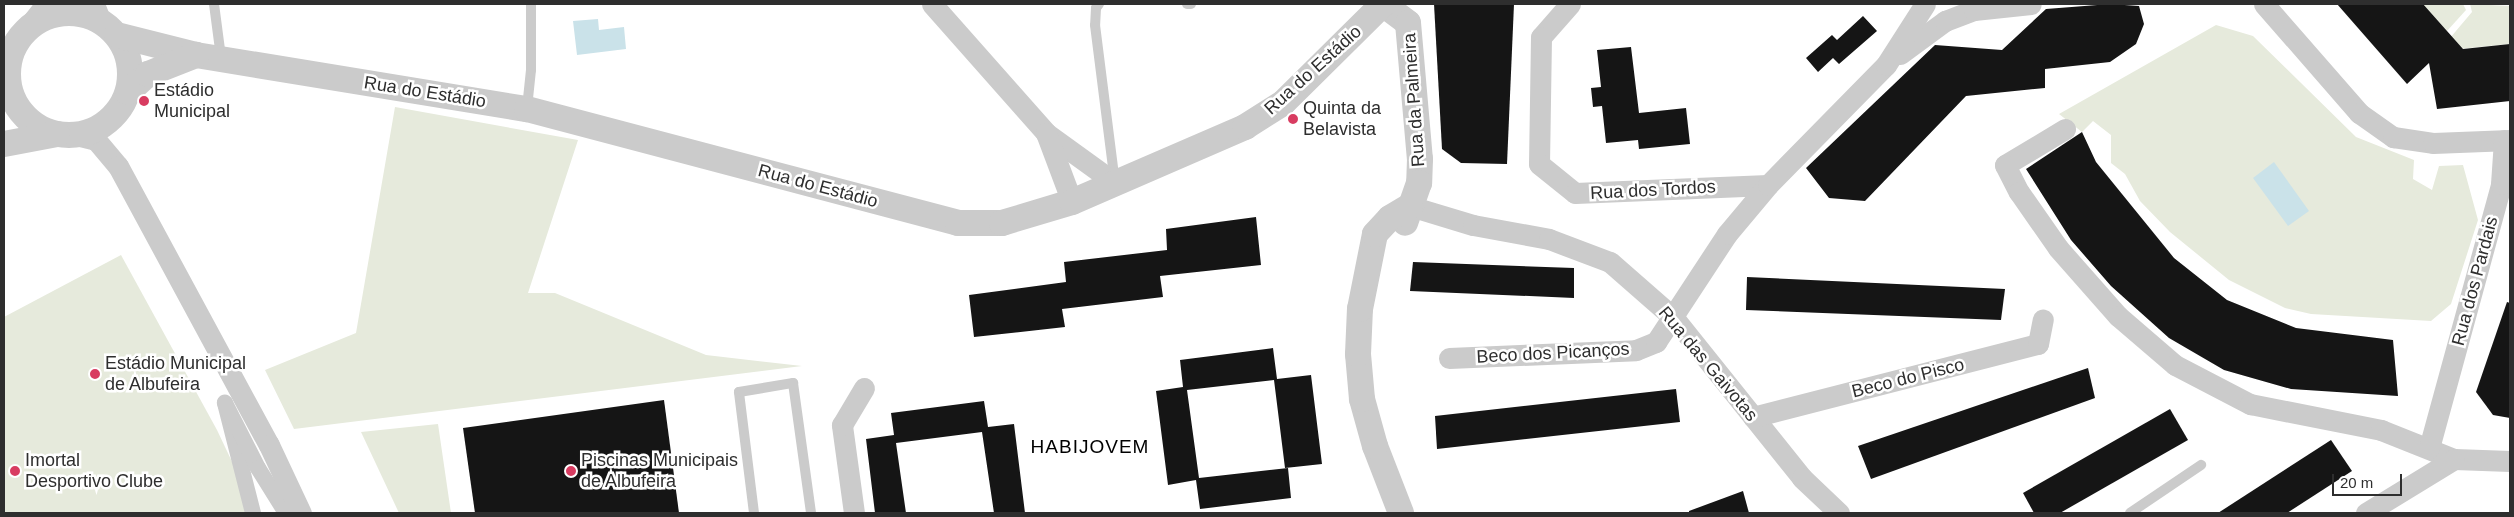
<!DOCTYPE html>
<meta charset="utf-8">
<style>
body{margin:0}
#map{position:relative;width:2514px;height:517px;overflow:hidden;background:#fff;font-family:Helvetica,sans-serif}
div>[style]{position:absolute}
.green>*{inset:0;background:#e6eadc}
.water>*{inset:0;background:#cae2e9}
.building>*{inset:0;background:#151515}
.service>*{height:10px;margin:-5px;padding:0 5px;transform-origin:5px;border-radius:5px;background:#cbcbcb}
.pedestrian>*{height:16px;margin:-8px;padding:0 8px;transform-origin:8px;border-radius:8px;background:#cbcbcb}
.minor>*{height:21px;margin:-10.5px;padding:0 10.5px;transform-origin:10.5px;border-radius:10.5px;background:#cbcbcb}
.tertiary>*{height:26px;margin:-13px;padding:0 13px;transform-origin:13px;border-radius:13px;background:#cbcbcb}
.tertiary>.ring{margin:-13px;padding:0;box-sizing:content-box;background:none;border:26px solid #cbcbcb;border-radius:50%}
.dots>*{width:14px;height:14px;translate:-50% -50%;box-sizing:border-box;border:2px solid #fff;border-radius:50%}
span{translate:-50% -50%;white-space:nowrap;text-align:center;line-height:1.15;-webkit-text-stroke:5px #fff;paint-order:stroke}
.street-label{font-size:18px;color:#2e2e2e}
.poi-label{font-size:18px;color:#2e2e2e}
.left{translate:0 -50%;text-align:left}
.neighbourhood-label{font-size:19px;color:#000;letter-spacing:1px}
.frame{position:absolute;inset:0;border:5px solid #2e2e2e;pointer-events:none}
.scale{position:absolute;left:2332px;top:474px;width:70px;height:22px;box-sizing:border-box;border:2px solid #2e2e2e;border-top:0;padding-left:6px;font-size:15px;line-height:18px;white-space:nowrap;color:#2e2e2e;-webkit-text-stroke:4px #fff;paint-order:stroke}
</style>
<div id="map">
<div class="green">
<i style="clip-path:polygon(2423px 4px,2463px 4px,2466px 10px,2447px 31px)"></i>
<i style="clip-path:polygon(2470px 4px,2510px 6px,2510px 44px,2439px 51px,2472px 12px)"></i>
<i style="clip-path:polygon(2216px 25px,2253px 36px,2356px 137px,2414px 160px,2413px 179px,2432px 190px,2439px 166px,2463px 165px,2478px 220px,2451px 304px,2431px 321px,2311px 314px,2285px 308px,2229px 280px,2170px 232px,2140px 201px,2125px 174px,2111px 163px,2111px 135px,2093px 121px,2082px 132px,2059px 114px)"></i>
<i style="clip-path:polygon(395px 107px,578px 140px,528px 293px,555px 293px,706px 355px,802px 366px,294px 429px,265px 370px,356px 333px)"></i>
<i style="clip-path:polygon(121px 255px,217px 430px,235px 468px,248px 513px,4px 513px,4px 317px)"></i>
<i style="clip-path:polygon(438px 424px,451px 513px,399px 513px,361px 432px)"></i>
</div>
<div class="water">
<i style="clip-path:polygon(598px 19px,599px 30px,624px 27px,626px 49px,577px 55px,573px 21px)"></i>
<i style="clip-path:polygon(2274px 162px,2309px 211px,2288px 226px,2253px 178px)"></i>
</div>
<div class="building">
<i style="clip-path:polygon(1434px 4px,1514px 4px,1507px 164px,1461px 163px,1442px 149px)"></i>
<i style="clip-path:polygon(2110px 4px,2139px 6px,2144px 24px,2136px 44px,2110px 62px,2045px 69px,2045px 88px,1966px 96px,1865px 201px,1829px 198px,1806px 168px,1935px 45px,2002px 50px,2046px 9px)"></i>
<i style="clip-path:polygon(2337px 4px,2423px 4px,2463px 49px,2510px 44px,2510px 101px,2437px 109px,2429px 63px,2407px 84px)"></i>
<i style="clip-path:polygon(1863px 16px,1877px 31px,1839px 64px,1833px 58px,1818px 72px,1806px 58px,1832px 35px,1837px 40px)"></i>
<i style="clip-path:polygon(1631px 47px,1639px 113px,1686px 108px,1690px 144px,1639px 149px,1638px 140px,1606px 143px,1602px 106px,1593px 107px,1591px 88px,1601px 87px,1597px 50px)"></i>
<i style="clip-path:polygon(2082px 132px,2096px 162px,2174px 258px,2227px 300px,2296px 328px,2393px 340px,2398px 396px,2291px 389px,2224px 370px,2169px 338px,2111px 286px,2071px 240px,2026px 169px)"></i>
<i style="clip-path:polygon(1256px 217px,1261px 265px,1160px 276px,1163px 297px,1062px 309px,1065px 327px,974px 337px,969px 295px,1066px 282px,1064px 262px,1167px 250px,1166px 229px)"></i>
<i style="clip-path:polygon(1413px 262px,1574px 268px,1574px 298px,1410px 291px)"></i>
<i style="clip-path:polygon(1747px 277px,2005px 289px,2001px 320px,1746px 310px)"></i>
<i style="clip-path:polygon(2507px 302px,2510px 303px,2510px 418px,2493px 415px,2476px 392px)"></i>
<i style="clip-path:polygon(1273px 348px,1277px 379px,1311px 375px,1322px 464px,1285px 468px,1274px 380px,1187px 390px,1199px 478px,1288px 468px,1291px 498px,1200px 509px,1196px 480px,1168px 485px,1156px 391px,1183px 387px,1180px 360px)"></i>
<i style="clip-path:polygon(2088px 368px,2095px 398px,1871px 479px,1858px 446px)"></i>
<i style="clip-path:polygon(1676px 389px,1680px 422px,1437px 449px,1435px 416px)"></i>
<i style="clip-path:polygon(664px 400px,679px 513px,475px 513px,463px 428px)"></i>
<i style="clip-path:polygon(984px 401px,988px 427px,1014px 424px,1025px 513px,994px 513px,982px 432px,896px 443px,906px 513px,875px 513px,866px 439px,894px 435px,891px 413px)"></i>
<i style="clip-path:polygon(2170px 409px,2188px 440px,2060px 513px,2034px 513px,2023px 493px)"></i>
<i style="clip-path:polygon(2331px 440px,2352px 471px,2287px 513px,2218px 513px)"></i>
<i style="clip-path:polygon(1743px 491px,1749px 513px,1689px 513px,1689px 511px)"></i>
</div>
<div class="service">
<i style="left:214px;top:4px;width:53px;rotate:82.5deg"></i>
<i style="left:1099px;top:4px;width:5px;rotate:127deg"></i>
<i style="left:1096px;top:8px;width:17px;rotate:93deg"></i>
<i style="left:1095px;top:25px;width:159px;rotate:82.8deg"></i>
<i style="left:1187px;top:4px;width:4px"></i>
<i style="left:527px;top:108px;width:38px;rotate:-84deg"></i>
<i style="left:531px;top:70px;width:66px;rotate:-90deg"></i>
<i style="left:754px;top:513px;width:122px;rotate:-97.1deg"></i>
<i style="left:739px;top:392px;width:55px;rotate:-9.5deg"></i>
<i style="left:793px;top:383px;width:131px;rotate:82.1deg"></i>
<i style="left:2130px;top:513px;width:86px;rotate:-34.1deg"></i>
</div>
<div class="pedestrian">
<i style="left:253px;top:513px;width:114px;rotate:-104.3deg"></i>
<i style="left:225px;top:403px;width:73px;rotate:63.1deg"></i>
<i style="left:258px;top:468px;width:53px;rotate:58.1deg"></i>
</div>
<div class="minor">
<i style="left:94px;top:4px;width:17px;rotate:69deg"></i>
<i style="left:932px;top:4px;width:172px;rotate:48.5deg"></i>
<i style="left:1046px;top:133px;width:85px;rotate:35.9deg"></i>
<i style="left:1570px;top:4px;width:44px;rotate:131.3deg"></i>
<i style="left:1541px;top:37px;width:127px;rotate:90.9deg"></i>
<i style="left:1539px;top:164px;width:46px;rotate:38.9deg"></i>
<i style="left:1575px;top:193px;width:193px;rotate:-2.4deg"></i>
<i style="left:2264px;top:4px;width:145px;rotate:48.9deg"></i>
<i style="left:2359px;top:113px;width:42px;rotate:35.2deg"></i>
<i style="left:2393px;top:137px;width:40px;rotate:8.5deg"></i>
<i style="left:2433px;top:143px;width:77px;rotate:-2.2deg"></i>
<i style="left:28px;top:27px;width:29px;rotate:-52deg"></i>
<i style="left:1900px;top:54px;width:56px;rotate:-36.3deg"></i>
<i style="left:1945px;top:21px;width:31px;rotate:-21deg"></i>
<i style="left:1974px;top:10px;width:57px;rotate:-6deg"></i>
<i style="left:2065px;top:129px;width:70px;rotate:149deg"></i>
<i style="left:2005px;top:165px;width:30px;rotate:63deg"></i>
<i style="left:2019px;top:192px;width:68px;rotate:55.1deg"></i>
<i style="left:2058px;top:248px;width:91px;rotate:48.6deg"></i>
<i style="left:2118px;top:316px;width:75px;rotate:40.7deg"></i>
<i style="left:2175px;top:365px;width:85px;rotate:27.5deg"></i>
<i style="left:2250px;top:404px;width:134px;rotate:11.2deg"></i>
<i style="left:2381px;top:430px;width:79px;rotate:21.7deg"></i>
<i style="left:2454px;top:459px;width:56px;rotate:2deg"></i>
<i style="left:1046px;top:133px;width:74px;rotate:69.4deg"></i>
<i style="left:76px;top:135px;width:21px;rotate:14deg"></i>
<i style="left:96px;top:140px;width:34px;rotate:50deg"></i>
<i style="left:118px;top:166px;width:317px;rotate:61.6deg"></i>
<i style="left:269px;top:445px;width:75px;rotate:64.8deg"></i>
<i style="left:1410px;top:206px;width:66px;rotate:16.8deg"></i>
<i style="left:1473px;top:225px;width:77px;rotate:10.4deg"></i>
<i style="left:1549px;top:239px;width:65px;rotate:20.7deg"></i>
<i style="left:1610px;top:262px;width:85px;rotate:41.2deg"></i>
<i style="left:1674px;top:318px;width:205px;rotate:51.3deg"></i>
<i style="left:1802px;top:478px;width:51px;rotate:43.4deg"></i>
<i style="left:1449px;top:358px;width:187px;rotate:-2.4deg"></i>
<i style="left:1636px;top:350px;width:22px;rotate:-22deg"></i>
<i style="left:1656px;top:342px;width:129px;rotate:-56.7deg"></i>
<i style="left:1727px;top:234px;width:64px;rotate:-50.1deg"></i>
<i style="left:1768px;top:185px;width:168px;rotate:-45.5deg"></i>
<i style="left:1886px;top:65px;width:72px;rotate:-57.4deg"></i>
<i style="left:1753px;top:417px;width:294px;rotate:-14.4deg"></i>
<i style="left:2038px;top:344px;width:25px;rotate:-79deg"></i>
<i style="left:2429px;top:448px;width:274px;rotate:-74.7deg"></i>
<i style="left:2501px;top:184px;width:44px;rotate:-86.1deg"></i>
<i style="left:854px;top:513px;width:89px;rotate:-97.8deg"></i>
<i style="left:842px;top:425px;width:43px;rotate:-59.3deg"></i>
<i style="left:2366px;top:513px;width:103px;rotate:-31.5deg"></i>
</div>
<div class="tertiary">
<i style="left:1383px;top:4px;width:31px;rotate:37deg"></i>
<i style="left:1408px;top:23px;width:137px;rotate:85deg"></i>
<i style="left:1420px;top:159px;width:24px;rotate:92deg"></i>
<i style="left:1419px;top:183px;width:42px;rotate:109.3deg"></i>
<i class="ring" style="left:8px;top:13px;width:96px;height:96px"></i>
<i style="left:117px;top:35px;width:81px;rotate:14.2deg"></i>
<i style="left:196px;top:55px;width:335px;rotate:9.3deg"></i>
<i style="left:527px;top:109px;width:446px;rotate:14.8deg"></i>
<i style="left:958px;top:223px;width:44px"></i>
<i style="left:1002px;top:223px;width:73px;rotate:-16.7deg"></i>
<i style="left:1072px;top:202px;width:189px;rotate:-23.4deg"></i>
<i style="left:1245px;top:127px;width:45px;rotate:-32.3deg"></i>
<i style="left:1283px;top:103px;width:141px;rotate:-44.7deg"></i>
<i style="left:128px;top:92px;width:27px;rotate:-42deg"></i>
<i style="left:148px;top:74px;width:52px;rotate:-21.6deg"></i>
<i style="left:4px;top:144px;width:54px;rotate:-10.7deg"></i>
<i style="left:1401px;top:513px;width:72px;rotate:-111.2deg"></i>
<i style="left:1375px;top:446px;width:49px;rotate:-105.5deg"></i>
<i style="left:1362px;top:399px;width:45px;rotate:-95.1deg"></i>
<i style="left:1358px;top:354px;width:45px;rotate:-87.5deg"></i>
<i style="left:1360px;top:309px;width:76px;rotate:-78.7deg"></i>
<i style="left:1375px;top:234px;width:22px;rotate:-47deg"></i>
<i style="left:1390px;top:218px;width:23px;rotate:-31deg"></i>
</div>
<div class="dots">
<i style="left:144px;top:101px;background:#d83c61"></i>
<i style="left:1293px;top:119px;background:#d83c61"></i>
<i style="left:95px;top:374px;background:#d83c61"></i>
<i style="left:15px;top:471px;background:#d83c61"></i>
<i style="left:571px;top:471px;background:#d83c61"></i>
</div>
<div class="street-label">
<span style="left:1313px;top:70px;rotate:-42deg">Rua do Estádio</span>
<span style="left:425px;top:92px;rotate:9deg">Rua do Estádio</span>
<span style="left:1414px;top:100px;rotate:-94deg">Rua da Palmeira</span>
<span style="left:818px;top:186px;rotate:15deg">Rua do Estádio</span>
<span style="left:1653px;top:190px;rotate:-3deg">Rua dos Tordos</span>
<span style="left:2475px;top:281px;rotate:-75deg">Rua dos Pardais</span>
<span style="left:1553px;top:353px;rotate:-3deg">Beco dos Picanços</span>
<span style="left:1708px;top:364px;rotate:50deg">Rua das Gaivotas</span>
<span style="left:1908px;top:378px;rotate:-14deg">Beco do Pisco</span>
</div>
<div class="poi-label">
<span class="left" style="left:154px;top:101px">Estádio<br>Municipal</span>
<span class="left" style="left:1303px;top:119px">Quinta da<br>Belavista</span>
<span class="left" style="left:105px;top:374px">Estádio Municipal<br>de Albufeira</span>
<span class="left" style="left:25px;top:471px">Imortal<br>Desportivo Clube</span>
<span class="left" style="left:581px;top:471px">Piscinas Municipais<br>de Albufeira</span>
</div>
<div class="neighbourhood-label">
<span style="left:1090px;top:447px">HABIJOVEM</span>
</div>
<div class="frame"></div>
<div class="scale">20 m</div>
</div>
